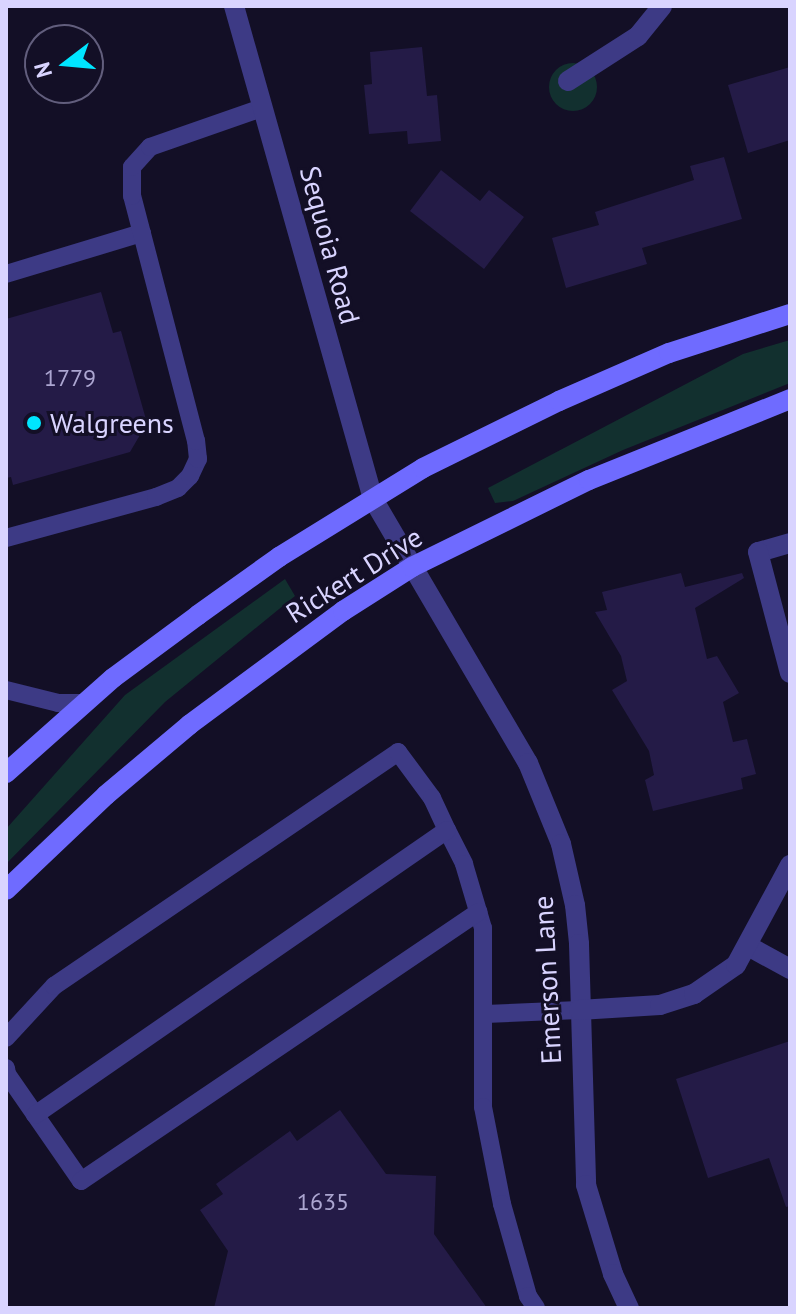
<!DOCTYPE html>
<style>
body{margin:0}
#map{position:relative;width:796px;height:1314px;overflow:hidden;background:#130f26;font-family:"PT Sans",sans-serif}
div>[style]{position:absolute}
.green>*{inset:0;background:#12302f}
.round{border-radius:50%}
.building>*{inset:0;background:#241b47}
.lane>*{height:18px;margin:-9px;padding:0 9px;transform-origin:9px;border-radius:9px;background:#3d3a85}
.street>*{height:20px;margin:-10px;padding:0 10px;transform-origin:10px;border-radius:10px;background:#3d3a85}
.secondary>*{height:20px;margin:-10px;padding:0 10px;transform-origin:10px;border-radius:10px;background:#6f6bff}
.dots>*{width:22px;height:22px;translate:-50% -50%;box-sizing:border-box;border:4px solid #130f26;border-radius:50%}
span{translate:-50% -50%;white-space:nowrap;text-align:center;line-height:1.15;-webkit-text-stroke:6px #130f26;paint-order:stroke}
.number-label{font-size:24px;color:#aca6d1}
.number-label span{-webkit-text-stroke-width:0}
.street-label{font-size:28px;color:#d9d4ff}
.poi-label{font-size:28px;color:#d9d4ff}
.left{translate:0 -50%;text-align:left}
.frame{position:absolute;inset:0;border:8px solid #d9d4ff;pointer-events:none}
.north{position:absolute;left:24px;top:24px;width:80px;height:80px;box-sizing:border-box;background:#130f26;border:2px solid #625e7d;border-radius:50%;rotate:254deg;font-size:22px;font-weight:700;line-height:32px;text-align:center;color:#d9d4ff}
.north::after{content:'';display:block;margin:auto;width:28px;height:36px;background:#00e5ff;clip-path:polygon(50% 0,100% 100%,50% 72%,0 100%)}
</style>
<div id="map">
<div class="green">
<i class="round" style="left:549px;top:63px;width:48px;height:48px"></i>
<i style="clip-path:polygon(790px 340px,790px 383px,623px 450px,513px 501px,495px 503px,488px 488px,743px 354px)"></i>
<i style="clip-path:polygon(285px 579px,295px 596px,165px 702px,6px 864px,6px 829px,125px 695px)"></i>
</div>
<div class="building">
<i style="clip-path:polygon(422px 47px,427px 96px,437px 95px,441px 141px,408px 144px,407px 131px,369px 134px,364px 85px,372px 84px,370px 52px)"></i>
<i style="clip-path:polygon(790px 67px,790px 140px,748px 153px,728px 85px)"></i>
<i style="clip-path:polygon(724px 157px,742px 219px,642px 248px,647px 264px,566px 288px,552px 238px,599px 225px,595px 212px,694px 180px,690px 166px)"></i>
<i style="clip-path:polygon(441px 170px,480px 201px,489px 190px,524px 217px,484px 269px,410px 211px)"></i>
<i style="clip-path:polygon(101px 292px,113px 333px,121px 331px,147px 423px,130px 452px,13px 485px,11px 477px,6px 478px,6px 319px)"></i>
<i style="clip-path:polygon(681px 573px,685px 587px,742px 573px,744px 578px,695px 608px,707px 659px,717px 656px,739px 693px,723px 702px,733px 742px,747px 739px,756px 774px,741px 778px,743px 789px,653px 811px,645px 780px,654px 775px,649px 751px,612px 690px,627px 681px,621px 656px,595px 612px,607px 610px,602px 592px)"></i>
<i style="clip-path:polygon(790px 1041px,790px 1206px,786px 1207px,769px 1158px,708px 1178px,676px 1079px)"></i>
<i style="clip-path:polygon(340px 1110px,386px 1174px,436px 1176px,434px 1234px,487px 1308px,214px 1308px,228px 1251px,200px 1210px,223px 1194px,216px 1184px,290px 1131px,297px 1141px)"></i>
</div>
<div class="lane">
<i style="left:6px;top:274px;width:142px;rotate:-16.8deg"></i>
<i style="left:6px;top:538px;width:156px;rotate:-15.3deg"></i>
<i style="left:156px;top:497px;width:24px;rotate:-22deg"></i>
<i style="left:178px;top:488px;width:17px;rotate:-45deg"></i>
<i style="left:190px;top:476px;width:19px;rotate:-65deg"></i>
<i style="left:198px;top:459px;width:18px;rotate:-96deg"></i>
<i style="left:196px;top:441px;width:253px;rotate:-104.6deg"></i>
<i style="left:132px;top:196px;width:29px;rotate:-90deg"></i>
<i style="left:132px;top:167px;width:27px;rotate:-48deg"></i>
<i style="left:150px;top:147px;width:119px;rotate:-19.2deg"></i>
<i style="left:6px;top:690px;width:54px;rotate:14deg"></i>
<i style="left:58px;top:703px;width:26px"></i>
<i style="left:485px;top:1014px;width:94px;rotate:-2.4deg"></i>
<i style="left:6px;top:1038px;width:71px;rotate:-47.3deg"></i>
<i style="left:54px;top:986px;width:416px;rotate:-34.2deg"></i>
<i style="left:398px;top:752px;width:57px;rotate:53.5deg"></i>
<i style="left:432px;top:798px;width:35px;rotate:65deg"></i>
<i style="left:447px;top:830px;width:38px;rotate:63deg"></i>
<i style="left:464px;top:864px;width:67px;rotate:73.5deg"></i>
<i style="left:483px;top:928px;width:179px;rotate:90deg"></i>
<i style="left:483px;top:1107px;width:99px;rotate:78.9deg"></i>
<i style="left:502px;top:1204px;width:96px;rotate:74.2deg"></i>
<i style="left:528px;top:1296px;width:14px;rotate:56deg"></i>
<i style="left:6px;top:1068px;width:6px;rotate:81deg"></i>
<i style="left:7px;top:1074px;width:130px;rotate:55.3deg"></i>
<i style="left:81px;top:1181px;width:480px;rotate:-34.1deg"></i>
<i style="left:35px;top:1115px;width:501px;rotate:-34.67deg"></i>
</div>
<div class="street">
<i style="left:234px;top:6px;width:512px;rotate:74.25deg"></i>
<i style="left:373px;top:499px;width:306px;rotate:59.6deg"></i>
<i style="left:528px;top:763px;width:87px;rotate:67.8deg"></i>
<i style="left:561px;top:844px;width:63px;rotate:77.1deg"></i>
<i style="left:575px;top:905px;width:39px;rotate:84deg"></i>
<i style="left:579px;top:944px;width:241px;rotate:88.3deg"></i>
<i style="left:586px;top:1185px;width:93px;rotate:73.1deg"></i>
<i style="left:613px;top:1274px;width:38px;rotate:65deg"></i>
<i style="left:568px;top:81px;width:83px;rotate:-32.7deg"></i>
<i style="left:638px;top:36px;width:38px;rotate:-51deg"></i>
<i style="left:790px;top:543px;width:33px;rotate:164deg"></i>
<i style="left:758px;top:552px;width:125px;rotate:75.2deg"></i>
<i style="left:748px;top:946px;width:48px;rotate:28.7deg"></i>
<i style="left:579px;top:1010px;width:81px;rotate:-3.5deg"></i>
<i style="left:660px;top:1005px;width:36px;rotate:-18deg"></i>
<i style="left:694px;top:994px;width:51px;rotate:-34.6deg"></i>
<i style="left:736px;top:965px;width:114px;rotate:-61.6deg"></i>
</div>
<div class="secondary">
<i style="left:6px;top:773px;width:143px;rotate:-41.6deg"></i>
<i style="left:113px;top:678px;width:106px;rotate:-36.5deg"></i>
<i style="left:198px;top:615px;width:100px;rotate:-35.6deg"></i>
<i style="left:279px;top:557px;width:169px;rotate:-31.7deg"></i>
<i style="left:423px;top:468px;width:152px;rotate:-26.2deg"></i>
<i style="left:559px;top:401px;width:120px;rotate:-23.6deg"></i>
<i style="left:669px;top:353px;width:127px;rotate:-17.9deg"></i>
<i style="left:6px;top:890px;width:138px;rotate:-43.5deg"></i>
<i style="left:106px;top:795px;width:109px;rotate:-40.1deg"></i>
<i style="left:189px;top:725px;width:192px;rotate:-36.5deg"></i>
<i style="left:343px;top:611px;width:82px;rotate:-32.5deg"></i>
<i style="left:412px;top:567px;width:197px;rotate:-26.2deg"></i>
<i style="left:589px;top:480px;width:217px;rotate:-21.9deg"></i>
</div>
<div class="dots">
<i style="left:34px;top:423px;background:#00e5ff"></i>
</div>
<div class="number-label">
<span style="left:70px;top:378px">1779</span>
<span style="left:323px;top:1202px">1635</span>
</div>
<div class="street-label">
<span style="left:330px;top:245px;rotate:75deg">Sequoia Road</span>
<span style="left:354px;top:575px;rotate:-32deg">Rickert Drive</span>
<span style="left:547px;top:980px;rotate:-93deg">Emerson Lane</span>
</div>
<div class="poi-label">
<span class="left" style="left:50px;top:423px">Walgreens</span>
</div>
<div class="frame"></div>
<div class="north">N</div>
</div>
